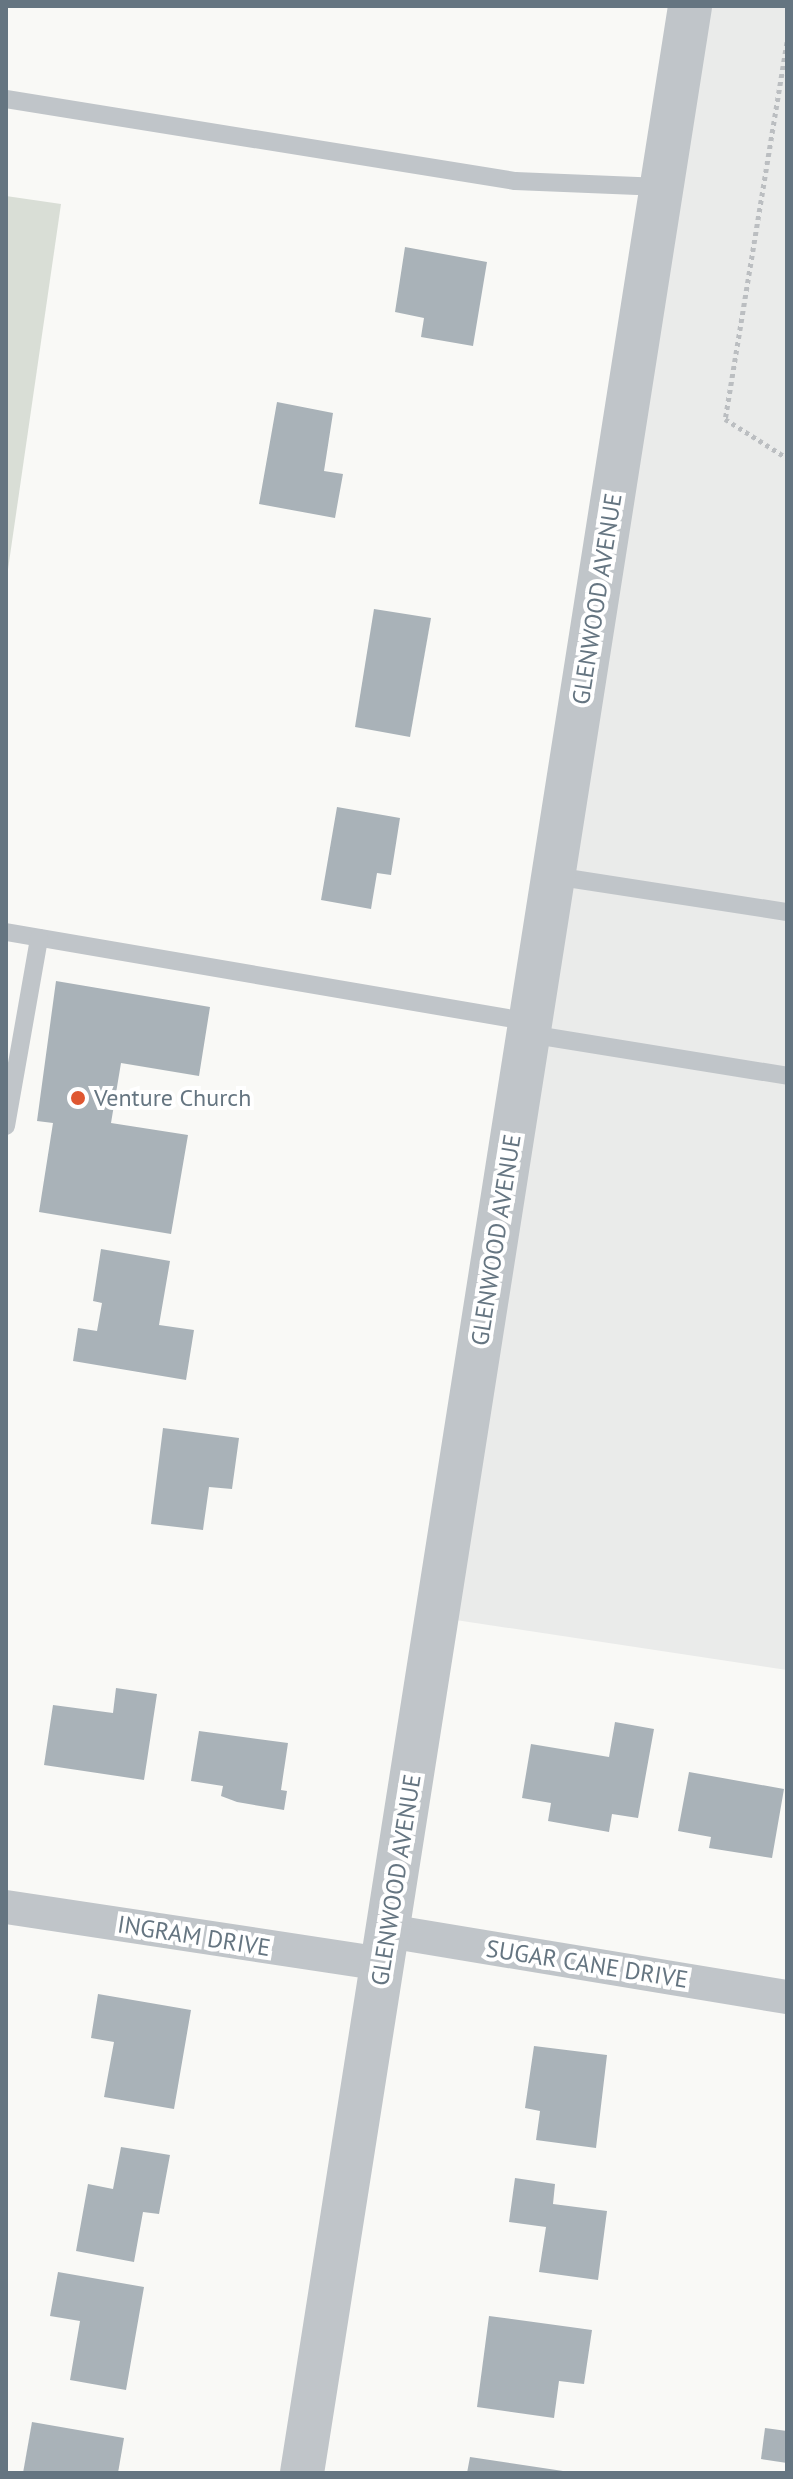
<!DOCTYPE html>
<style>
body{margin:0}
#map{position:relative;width:793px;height:2479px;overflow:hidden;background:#f9f9f6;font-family:"PT Sans",sans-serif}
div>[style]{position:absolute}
.built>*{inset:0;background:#eaebea}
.green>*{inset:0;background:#d9ded6}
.building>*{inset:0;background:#a9b2b8}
.path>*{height:5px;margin-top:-2.5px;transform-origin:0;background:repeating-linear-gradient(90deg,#bbbec1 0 4px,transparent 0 8px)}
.service>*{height:18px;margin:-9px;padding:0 9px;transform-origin:9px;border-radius:9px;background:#c0c5c9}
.minor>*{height:34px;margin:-17px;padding:0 17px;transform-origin:17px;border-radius:17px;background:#c0c5c9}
.tertiary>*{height:44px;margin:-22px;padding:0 22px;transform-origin:22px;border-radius:22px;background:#c0c5c9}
.dots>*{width:22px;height:22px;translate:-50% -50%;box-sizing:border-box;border:4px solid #fff;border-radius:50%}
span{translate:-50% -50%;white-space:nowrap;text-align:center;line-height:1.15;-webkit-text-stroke:8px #fff;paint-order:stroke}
.street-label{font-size:24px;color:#657581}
.poi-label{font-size:24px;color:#657581}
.left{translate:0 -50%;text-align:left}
.frame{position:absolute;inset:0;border:8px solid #657581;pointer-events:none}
</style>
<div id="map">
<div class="built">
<i style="clip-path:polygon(690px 6px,787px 6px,787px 1670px,436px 1617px)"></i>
</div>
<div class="green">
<i style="clip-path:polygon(6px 196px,61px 204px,6px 583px)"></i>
</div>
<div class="building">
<i style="clip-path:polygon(405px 247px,487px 262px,473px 346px,421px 337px,424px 318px,395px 312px)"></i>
<i style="clip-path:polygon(277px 402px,333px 413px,324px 471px,343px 474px,335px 518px,259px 504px)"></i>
<i style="clip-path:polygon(374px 609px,431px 618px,410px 737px,355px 727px)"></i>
<i style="clip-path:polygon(337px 807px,400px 818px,391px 875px,377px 873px,371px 909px,321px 900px)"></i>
<i style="clip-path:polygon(56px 981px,210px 1007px,199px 1076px,121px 1063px,111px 1123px,188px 1135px,171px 1234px,39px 1212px,53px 1123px,37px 1121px)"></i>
<i style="clip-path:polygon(101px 1249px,170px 1261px,159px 1325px,194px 1330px,186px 1380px,73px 1361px,78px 1328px,97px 1331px,102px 1303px,93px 1301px)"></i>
<i style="clip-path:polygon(163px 1428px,239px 1438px,232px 1489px,209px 1487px,203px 1530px,151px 1524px)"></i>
<i style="clip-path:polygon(116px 1688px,157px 1694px,144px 1780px,44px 1765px,53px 1705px,113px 1713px)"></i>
<i style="clip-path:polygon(615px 1722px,654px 1729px,638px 1818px,612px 1814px,609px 1832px,548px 1821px,551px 1803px,522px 1798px,531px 1744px,609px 1757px)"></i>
<i style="clip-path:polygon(199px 1731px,288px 1743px,281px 1790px,287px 1791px,284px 1810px,237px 1802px,221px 1796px,223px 1786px,191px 1781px)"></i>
<i style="clip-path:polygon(689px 1772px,784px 1789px,772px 1858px,709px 1848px,711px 1837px,678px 1831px)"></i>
<i style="clip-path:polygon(98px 1994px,191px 2010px,174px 2109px,104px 2097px,114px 2042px,91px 2038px)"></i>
<i style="clip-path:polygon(534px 2046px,607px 2055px,596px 2148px,536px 2140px,540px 2111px,525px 2108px)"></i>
<i style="clip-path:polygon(121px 2147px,170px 2155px,159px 2214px,143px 2212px,134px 2262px,76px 2251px,88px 2184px,113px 2189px)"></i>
<i style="clip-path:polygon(515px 2178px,555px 2184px,553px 2204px,607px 2211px,598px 2280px,539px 2272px,546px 2227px,509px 2222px)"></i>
<i style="clip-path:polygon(58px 2272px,144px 2287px,126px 2390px,70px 2380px,80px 2321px,50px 2316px)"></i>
<i style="clip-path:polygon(489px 2316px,592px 2330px,584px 2384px,559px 2381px,554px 2418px,477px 2407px)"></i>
<i style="clip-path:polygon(32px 2422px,124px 2438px,118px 2473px,23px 2473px)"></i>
<i style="clip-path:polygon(765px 2428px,787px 2431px,787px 2463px,761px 2459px)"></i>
<i style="clip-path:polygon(470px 2457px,563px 2471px,563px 2473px,467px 2473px)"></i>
</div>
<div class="path">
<i style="left:787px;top:42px;width:382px;rotate:99.3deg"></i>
<i style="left:725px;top:419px;width:73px;rotate:32.2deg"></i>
</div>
<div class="service">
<i style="left:6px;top:99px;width:516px;rotate:9.15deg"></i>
<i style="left:515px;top:181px;width:147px;rotate:2.3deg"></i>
<i style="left:554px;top:876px;width:236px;rotate:8.8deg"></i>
<i style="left:6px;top:932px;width:533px;rotate:9.73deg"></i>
<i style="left:529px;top:1034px;width:261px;rotate:9.2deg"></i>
<i style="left:6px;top:1126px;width:191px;rotate:-80deg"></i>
</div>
<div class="minor">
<i style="left:6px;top:1907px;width:381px;rotate:8.6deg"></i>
<i style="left:388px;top:1931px;width:404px;rotate:9.4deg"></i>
</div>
<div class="tertiary">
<i style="left:302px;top:2473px;width:2497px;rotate:-81.06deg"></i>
</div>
<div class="dots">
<i style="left:78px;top:1098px;background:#df5731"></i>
</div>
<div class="street-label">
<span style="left:597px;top:599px;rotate:-81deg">GLENWOOD AVENUE</span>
<span style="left:496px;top:1240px;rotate:-81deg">GLENWOOD AVENUE</span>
<span style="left:396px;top:1880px;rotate:-81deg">GLENWOOD AVENUE</span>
<span style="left:194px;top:1936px;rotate:9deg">INGRAM DRIVE</span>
<span style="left:587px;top:1964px;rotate:9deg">SUGAR CANE DRIVE</span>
</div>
<div class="poi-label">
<span class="left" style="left:94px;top:1098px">Venture Church</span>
</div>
<div class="frame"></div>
</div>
